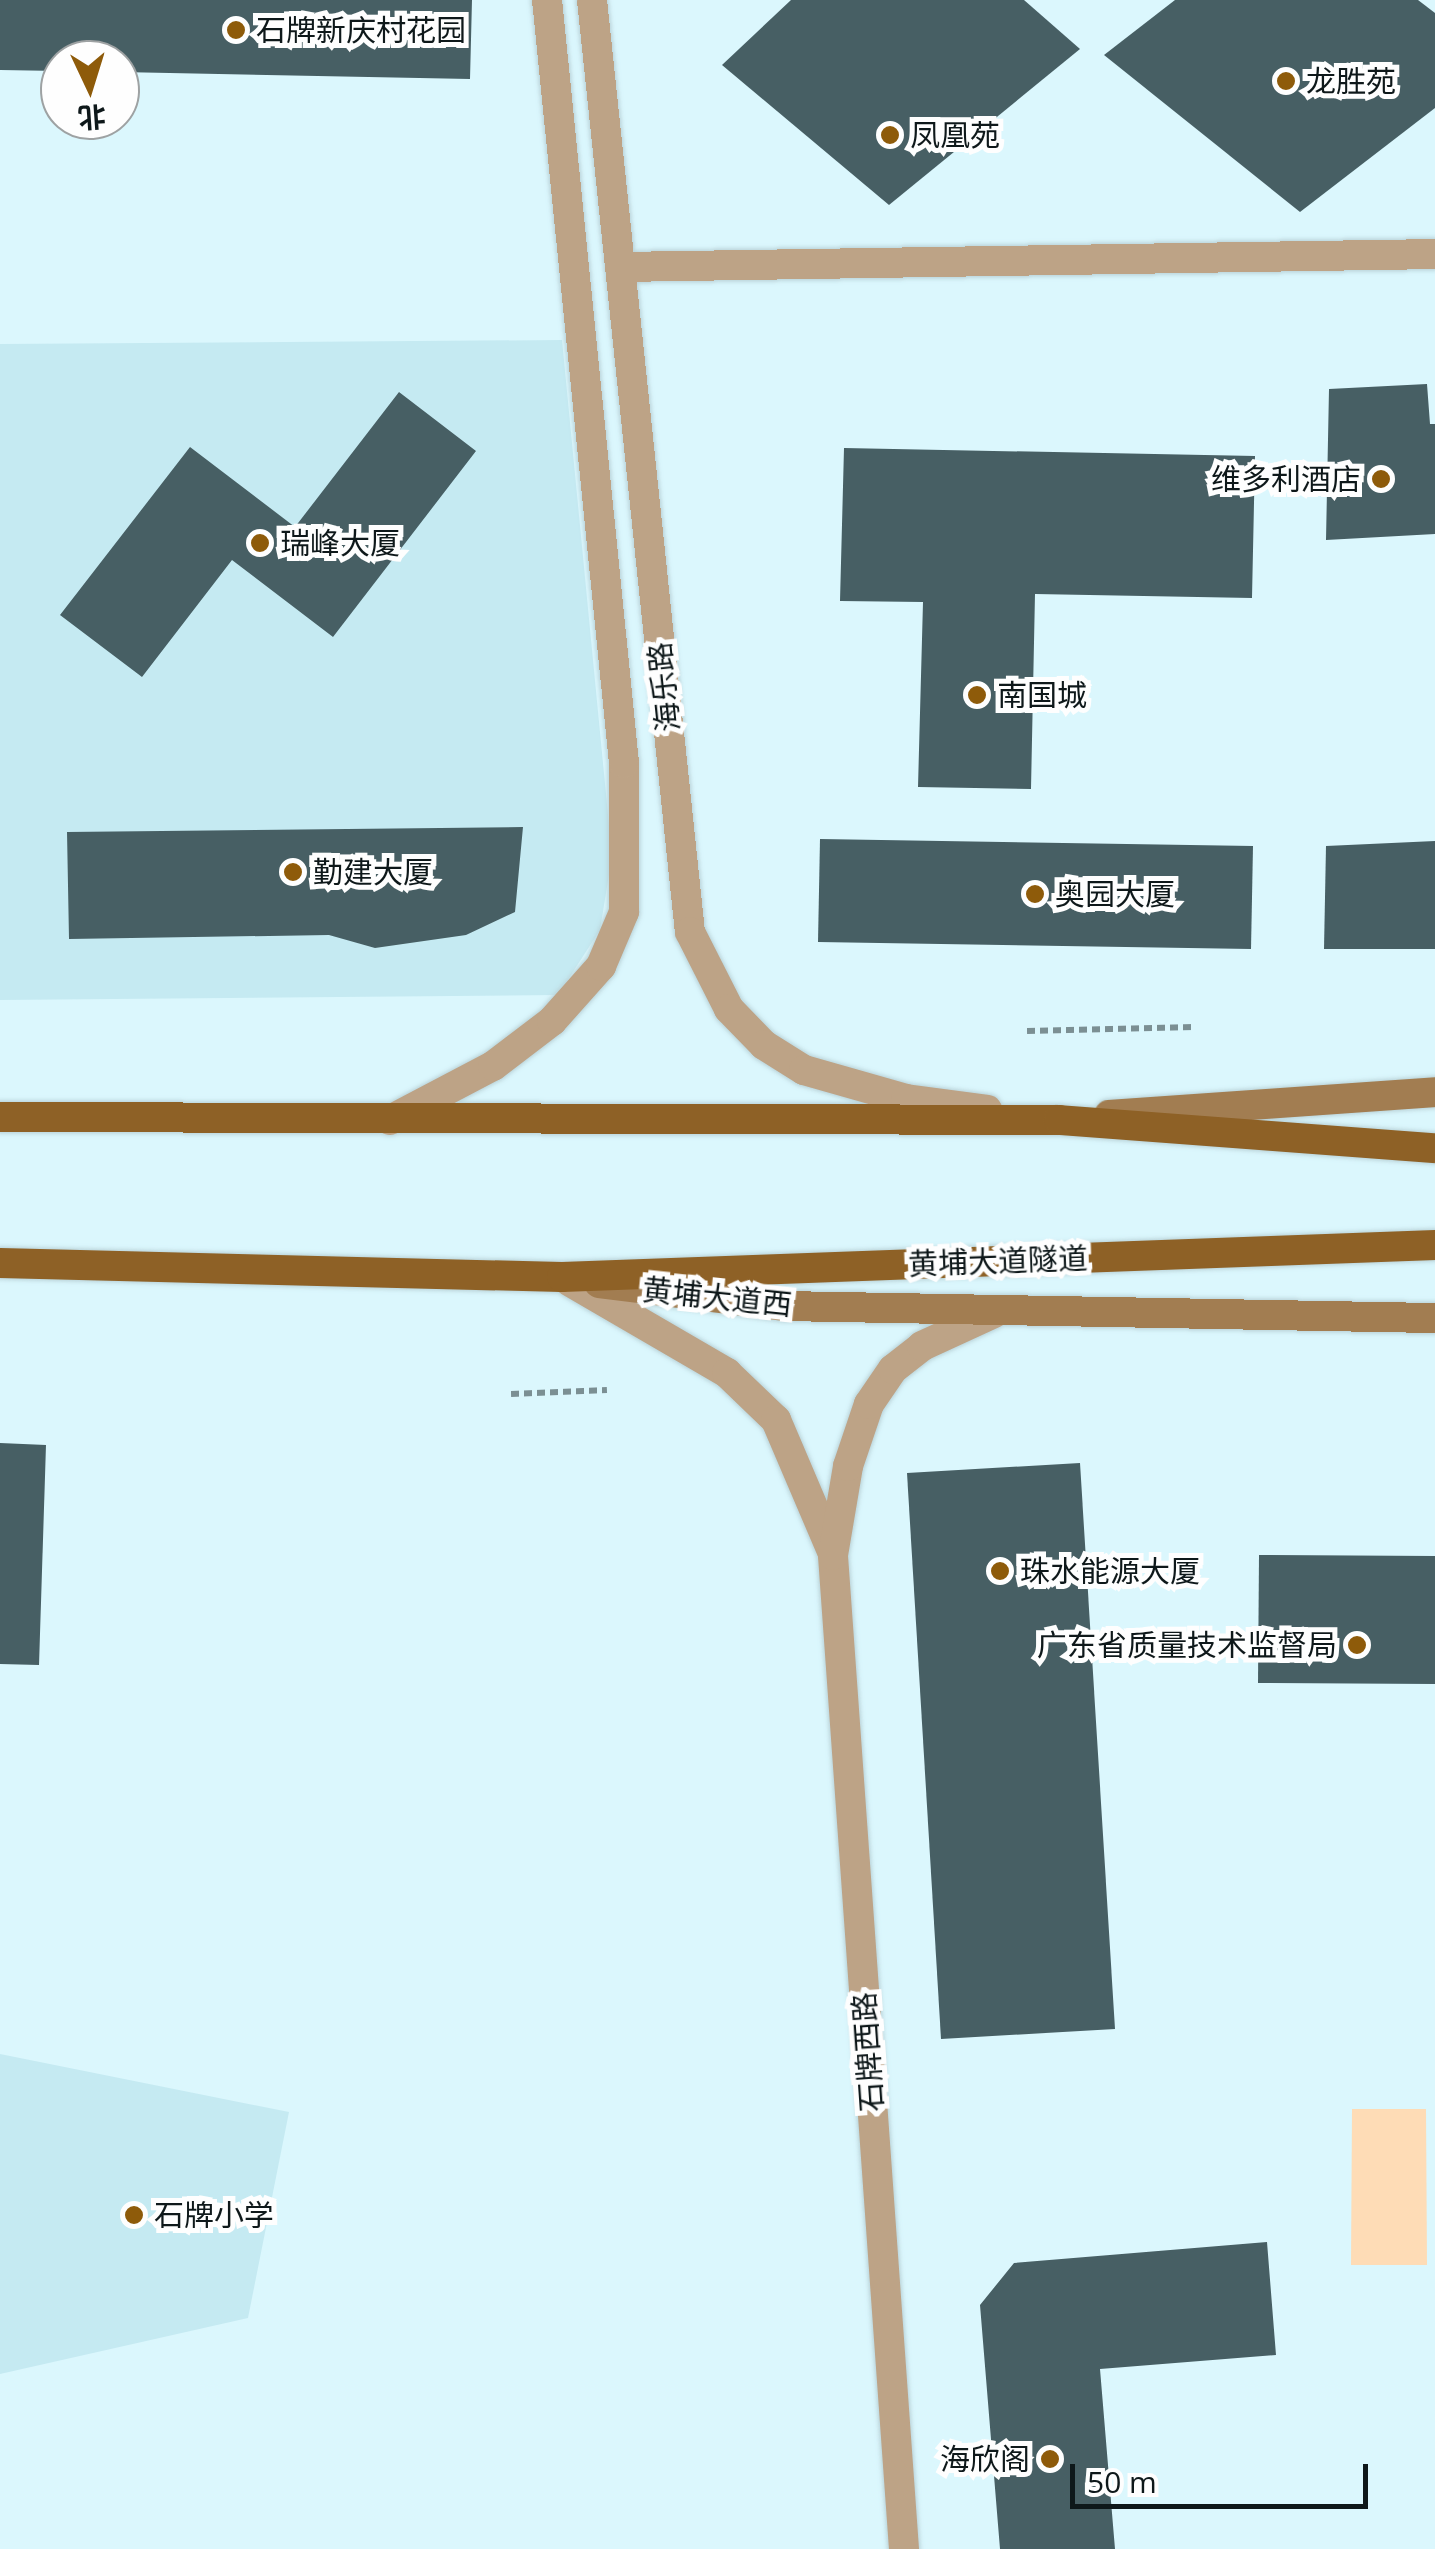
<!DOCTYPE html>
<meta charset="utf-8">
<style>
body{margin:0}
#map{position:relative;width:1435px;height:2549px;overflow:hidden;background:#dbf7fd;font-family:"Open Sans","Noto Sans SC",sans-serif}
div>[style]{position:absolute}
.built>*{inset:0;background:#c5eaf2}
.green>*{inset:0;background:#fedcb6}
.building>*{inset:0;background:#475f64}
.path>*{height:6px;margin-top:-3px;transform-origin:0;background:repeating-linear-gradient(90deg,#7b8f93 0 8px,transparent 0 13px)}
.roads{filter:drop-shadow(0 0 2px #bad3d9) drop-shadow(0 0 2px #bad3d9)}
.minor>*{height:30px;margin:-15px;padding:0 15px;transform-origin:15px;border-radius:15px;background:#bda386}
.tertiary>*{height:30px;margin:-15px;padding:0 15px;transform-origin:15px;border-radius:15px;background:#bda386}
.secondary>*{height:30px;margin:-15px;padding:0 15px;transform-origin:15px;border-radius:15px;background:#a27d51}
.primary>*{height:30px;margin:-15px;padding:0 15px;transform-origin:15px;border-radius:15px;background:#8e6126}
.dots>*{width:28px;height:28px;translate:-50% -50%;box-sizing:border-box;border:5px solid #fefefe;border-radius:50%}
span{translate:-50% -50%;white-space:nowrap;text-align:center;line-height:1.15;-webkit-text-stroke:10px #fefefe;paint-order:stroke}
.poi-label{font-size:30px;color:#0e181a}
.left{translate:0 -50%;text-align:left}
.right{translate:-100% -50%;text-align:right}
.street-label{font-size:30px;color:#0e181a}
.north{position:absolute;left:40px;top:40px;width:100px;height:100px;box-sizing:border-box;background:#fefefe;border:2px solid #9ea2a3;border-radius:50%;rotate:176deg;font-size:28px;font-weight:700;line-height:40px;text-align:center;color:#0e181a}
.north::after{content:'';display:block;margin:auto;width:35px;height:45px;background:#8e5b0a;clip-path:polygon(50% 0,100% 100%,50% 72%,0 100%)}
.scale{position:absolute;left:1070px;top:2464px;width:298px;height:45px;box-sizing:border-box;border:5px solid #0e181a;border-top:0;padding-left:12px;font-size:30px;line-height:35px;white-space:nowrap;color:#0e181a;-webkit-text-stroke:8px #fefefe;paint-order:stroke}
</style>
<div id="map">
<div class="built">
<i style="clip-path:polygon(562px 340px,612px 856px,600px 930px,558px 995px,0 1000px,0 344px)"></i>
<i style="clip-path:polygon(0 2054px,289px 2112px,248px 2318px,0 2374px)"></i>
</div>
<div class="green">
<i style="clip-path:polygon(1352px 2109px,1426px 2109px,1427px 2265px,1351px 2265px)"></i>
</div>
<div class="building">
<i style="clip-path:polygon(0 0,472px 0,470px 79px,120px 72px,120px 60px,60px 60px,60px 71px,0 70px)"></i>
<i style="clip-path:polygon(791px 0,1024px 0,1080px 49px,889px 205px,722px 65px)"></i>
<i style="clip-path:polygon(1175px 0,1418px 0,1435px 13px,1435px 108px,1300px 212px,1104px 55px)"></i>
<i style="clip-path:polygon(1427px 384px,1430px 424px,1435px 424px,1435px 534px,1326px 540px,1329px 389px)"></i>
<i style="clip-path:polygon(399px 392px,476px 451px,333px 637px,232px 560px,142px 677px,60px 615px,190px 447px,295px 527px)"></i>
<i style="clip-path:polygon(844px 448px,1255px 456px,1252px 598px,1035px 594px,1031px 789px,918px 787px,923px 602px,840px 601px)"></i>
<i style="clip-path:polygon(523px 827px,515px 912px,466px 935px,375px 948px,329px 935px,69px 939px,67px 832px)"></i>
<i style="clip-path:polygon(820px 839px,1253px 846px,1251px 949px,818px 942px)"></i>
<i style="clip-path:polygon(1435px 841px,1435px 949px,1324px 949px,1326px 846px)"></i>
<i style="clip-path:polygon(0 1443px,46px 1445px,39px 1665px,0 1664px)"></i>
<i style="clip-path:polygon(1080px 1463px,1115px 2029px,941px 2039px,907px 1473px)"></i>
<i style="clip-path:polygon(1259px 1555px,1435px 1556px,1435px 1684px,1258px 1683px)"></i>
<i style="clip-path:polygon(1267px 2242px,1276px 2355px,1100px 2369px,1115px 2549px,1000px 2549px,980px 2305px,1014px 2263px)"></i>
</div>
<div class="path">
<i style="left:1027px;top:1031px;width:167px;rotate:-1.4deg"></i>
<i style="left:511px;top:1394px;width:96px;rotate:-2.4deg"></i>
</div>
<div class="roads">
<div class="minor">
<i style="left:620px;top:267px;width:815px;rotate:-0.91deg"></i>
</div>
<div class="tertiary">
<i style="left:592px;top:0;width:937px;rotate:84deg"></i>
<i style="left:690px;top:932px;width:86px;rotate:63.1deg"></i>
<i style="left:729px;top:1009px;width:50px;rotate:45.8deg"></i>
<i style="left:764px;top:1045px;width:47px;rotate:32deg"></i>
<i style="left:804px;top:1070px;width:106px;rotate:15.9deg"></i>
<i style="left:906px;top:1099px;width:82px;rotate:7.7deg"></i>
<i style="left:390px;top:1120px;width:116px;rotate:-27.7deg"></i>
<i style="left:493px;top:1066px;width:74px;rotate:-37.3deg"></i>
<i style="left:552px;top:1021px;width:74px;rotate:-48.3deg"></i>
<i style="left:601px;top:966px;width:59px;rotate:-66.9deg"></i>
<i style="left:624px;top:912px;width:149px;rotate:-90deg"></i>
<i style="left:624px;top:763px;width:767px;rotate:-95.76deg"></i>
<i style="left:569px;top:1281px;width:183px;rotate:30.2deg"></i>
<i style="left:727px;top:1373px;width:68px;rotate:43.8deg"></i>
<i style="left:776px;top:1420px;width:142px;rotate:66.9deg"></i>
<i style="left:904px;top:2549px;width:997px;rotate:-94.09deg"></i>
<i style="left:833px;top:1555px;width:90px;rotate:-80.4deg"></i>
<i style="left:848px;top:1466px;width:65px;rotate:-71.3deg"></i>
<i style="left:869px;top:1404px;width:42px;rotate:-55.6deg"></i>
<i style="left:893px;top:1369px;width:37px;rotate:-38deg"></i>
<i style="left:922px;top:1346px;width:79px;rotate:-24.6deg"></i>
</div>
<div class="secondary">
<i style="left:1109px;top:1115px;width:327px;rotate:-4deg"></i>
<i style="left:599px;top:1283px;width:186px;rotate:7.1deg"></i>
<i style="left:784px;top:1306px;width:651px;rotate:1.06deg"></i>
</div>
<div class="primary">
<i style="left:0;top:1117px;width:1059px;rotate:0.16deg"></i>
<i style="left:1059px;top:1120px;width:377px;rotate:4.3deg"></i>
<i style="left:0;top:1263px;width:562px;rotate:1.43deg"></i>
<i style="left:562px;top:1277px;width:874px;rotate:-2.1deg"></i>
</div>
</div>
<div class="dots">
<i style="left:236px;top:30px;background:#8e5b0a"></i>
<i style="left:1286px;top:81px;background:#8e5b0a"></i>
<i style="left:890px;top:135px;background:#8e5b0a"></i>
<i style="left:1381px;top:479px;background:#8e5b0a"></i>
<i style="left:260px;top:543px;background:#8e5b0a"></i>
<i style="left:977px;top:695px;background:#8e5b0a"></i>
<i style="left:293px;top:872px;background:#8e5b0a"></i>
<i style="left:1035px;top:894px;background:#8e5b0a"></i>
<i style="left:1000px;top:1571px;background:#8e5b0a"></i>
<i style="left:1357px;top:1645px;background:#8e5b0a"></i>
<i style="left:134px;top:2215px;background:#8e5b0a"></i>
<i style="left:1050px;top:2459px;background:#8e5b0a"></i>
</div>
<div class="poi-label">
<span class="left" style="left:256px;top:30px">石牌新庆村花园</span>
<span class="left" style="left:1306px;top:81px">龙胜苑</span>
<span class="left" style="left:910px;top:135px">凤凰苑</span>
<span class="right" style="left:1361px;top:479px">维多利酒店</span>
<span class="left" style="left:280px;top:543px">瑞峰大厦</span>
<span class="left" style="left:997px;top:695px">南国城</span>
<span class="left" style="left:313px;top:872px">勤建大厦</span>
<span class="left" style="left:1055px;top:894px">奥园大厦</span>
<span class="left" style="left:1020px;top:1571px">珠水能源大厦</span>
<span class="right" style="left:1337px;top:1645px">广东省质量技术监督局</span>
<span class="left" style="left:154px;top:2215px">石牌小学</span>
<span class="right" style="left:1030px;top:2459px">海欣阁</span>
</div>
<div class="street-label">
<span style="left:664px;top:687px;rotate:-96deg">海乐路</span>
<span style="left:998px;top:1261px;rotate:-2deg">黄埔大道隧道</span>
<span style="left:717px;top:1297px;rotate:6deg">黄埔大道西</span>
<span style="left:868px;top:2052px;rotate:-94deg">石牌西路</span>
</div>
<div class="north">北</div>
<div class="scale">50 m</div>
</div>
